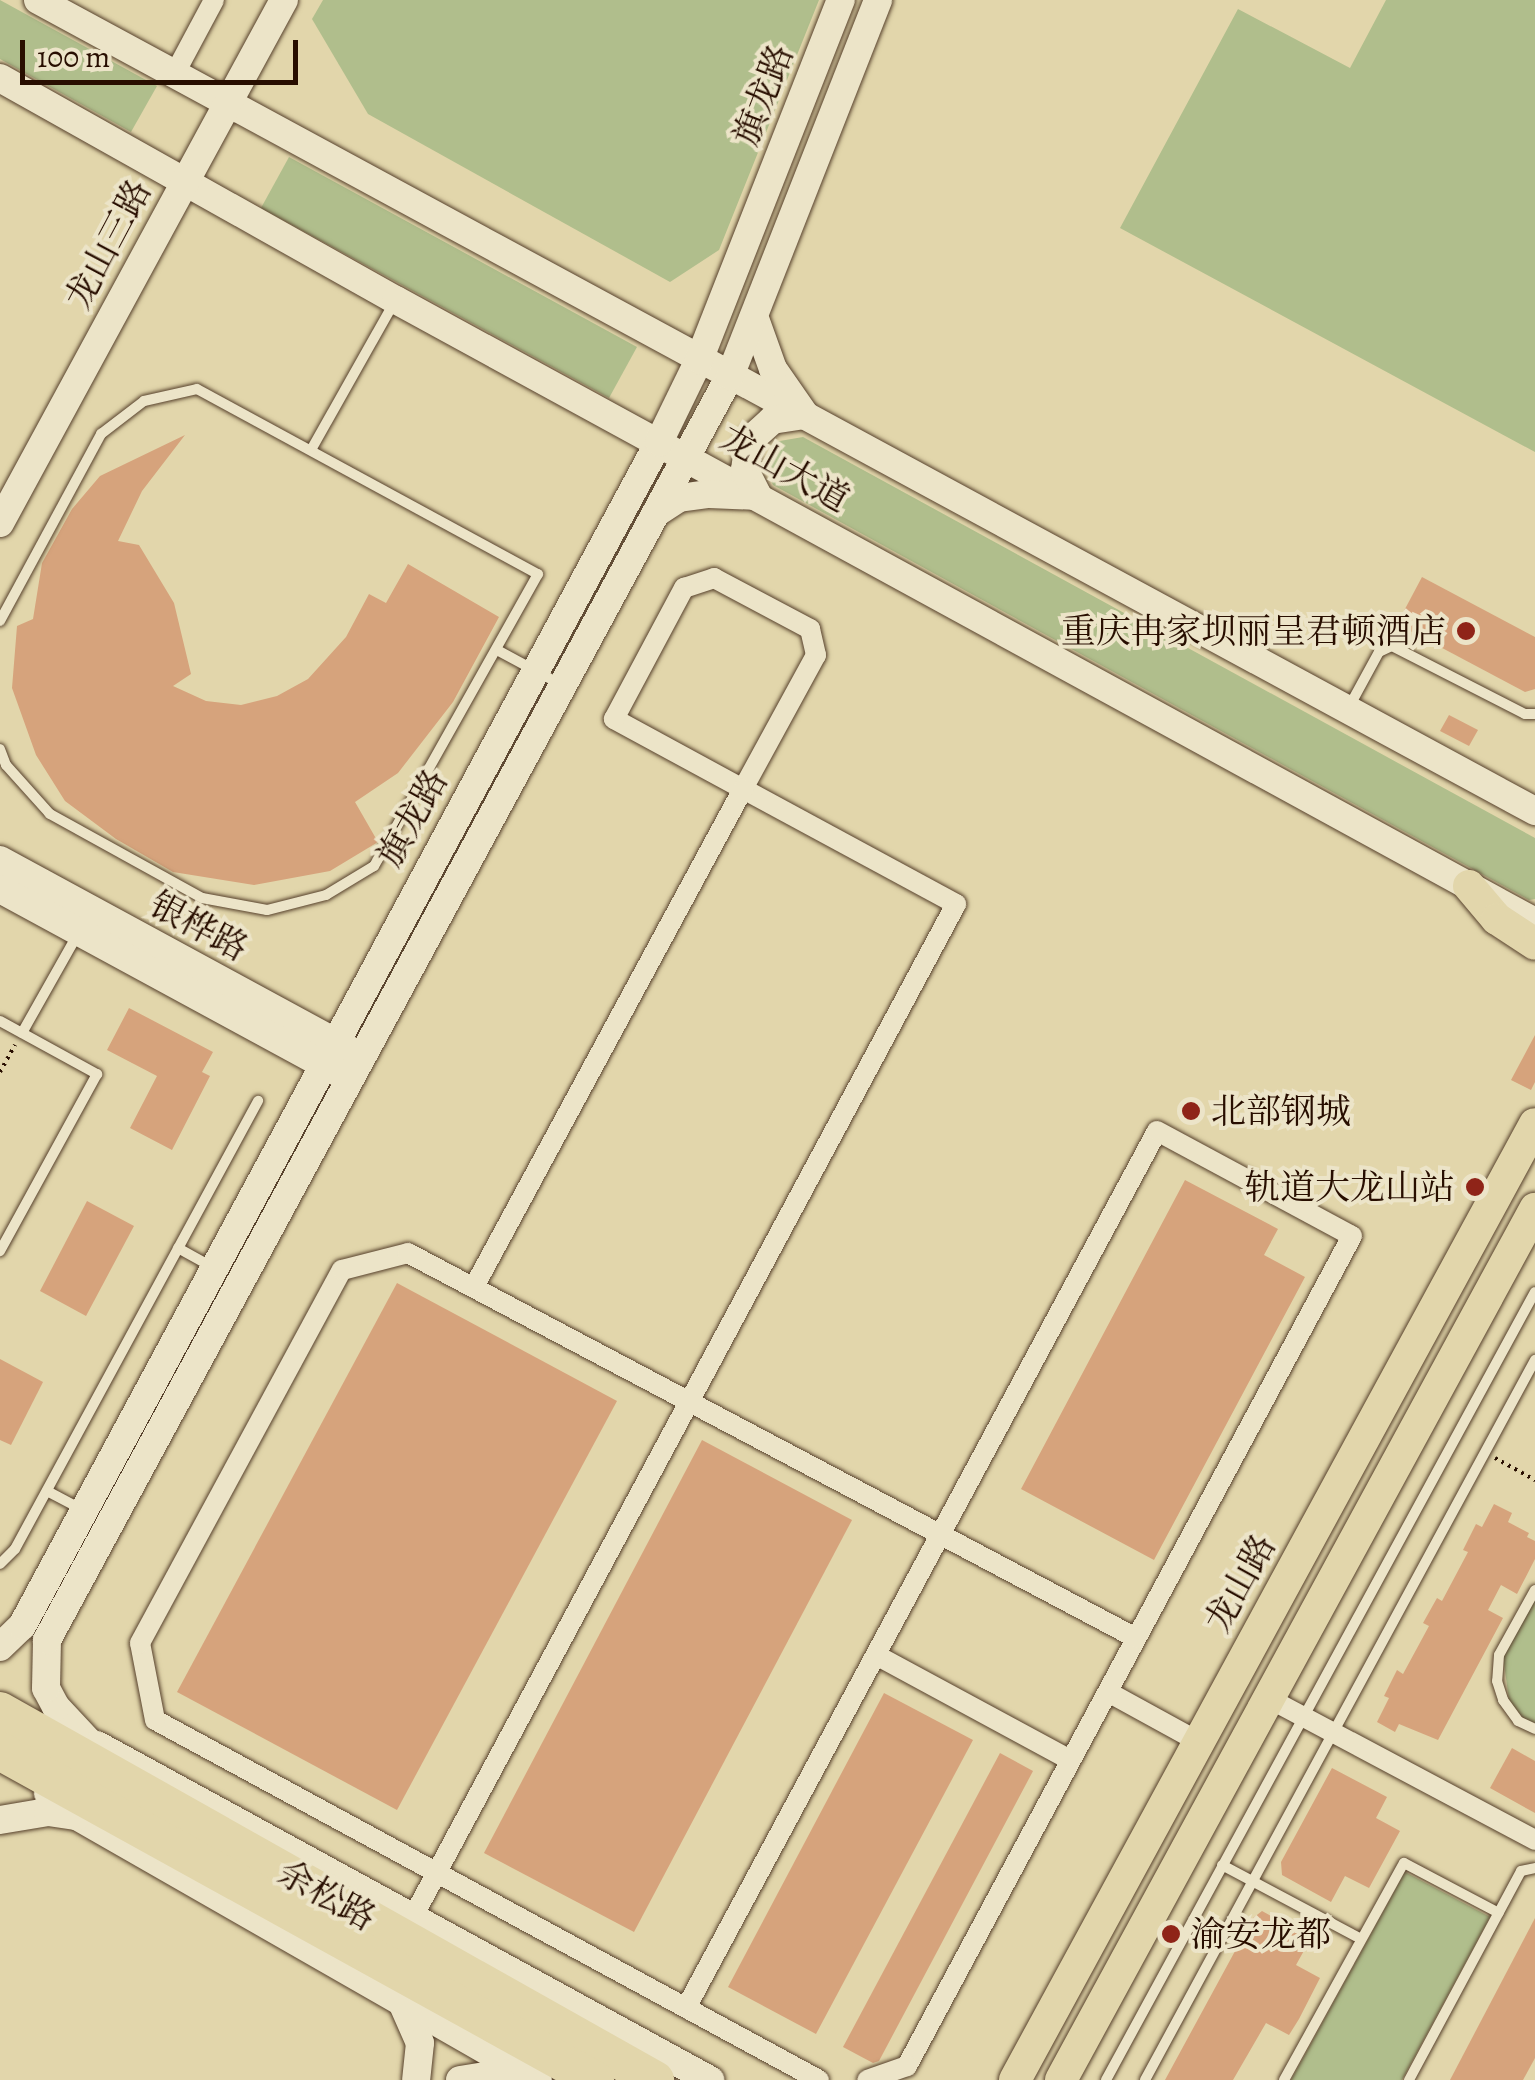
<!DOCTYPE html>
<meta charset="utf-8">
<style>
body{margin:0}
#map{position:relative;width:1535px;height:2080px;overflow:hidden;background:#e2d6ab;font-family:Alegreya,"Noto Serif SC",serif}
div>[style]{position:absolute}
.green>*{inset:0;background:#b0be8c}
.building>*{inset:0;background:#d6a37c}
.path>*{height:4px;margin-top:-2px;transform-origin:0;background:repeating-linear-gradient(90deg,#280e00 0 2.5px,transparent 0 7.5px)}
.roads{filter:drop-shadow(0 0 2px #56402b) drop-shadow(0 0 2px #56402b)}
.lane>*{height:10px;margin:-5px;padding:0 5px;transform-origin:5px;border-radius:5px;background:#ece4c8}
.street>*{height:20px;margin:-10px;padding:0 10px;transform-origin:10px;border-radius:10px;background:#ece4c8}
.secondary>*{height:28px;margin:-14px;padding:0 14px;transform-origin:14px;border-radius:14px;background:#ece4c8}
.primary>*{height:32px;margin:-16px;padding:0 16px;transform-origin:16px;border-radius:16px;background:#e2d6ab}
.highway>*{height:38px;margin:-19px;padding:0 19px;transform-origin:19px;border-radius:19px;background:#e2d6ab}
.dots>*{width:28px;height:28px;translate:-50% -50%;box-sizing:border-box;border:5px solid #ece4c8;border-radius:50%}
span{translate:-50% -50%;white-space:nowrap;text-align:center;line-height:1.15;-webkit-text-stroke:8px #ece4c8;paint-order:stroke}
.street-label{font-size:35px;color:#280e00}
.poi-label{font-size:35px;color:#280e00}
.right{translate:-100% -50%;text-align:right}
.left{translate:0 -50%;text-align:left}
.scale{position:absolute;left:20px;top:40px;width:278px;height:45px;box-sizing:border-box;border:5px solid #280e00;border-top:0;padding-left:12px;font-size:30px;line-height:35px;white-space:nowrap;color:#280e00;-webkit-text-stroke:8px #ece4c8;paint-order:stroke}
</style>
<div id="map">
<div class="green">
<i style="clip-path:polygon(0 0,157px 86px,131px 132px,0 59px)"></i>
<i style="clip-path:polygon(323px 0,819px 0,719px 250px,670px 282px,368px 114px,312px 19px)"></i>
<i style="clip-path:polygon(1386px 0,1535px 0,1535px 452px,1120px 228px,1238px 9px,1350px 68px)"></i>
<i style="clip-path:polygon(289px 157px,637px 347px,609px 398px,261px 208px)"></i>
<i style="clip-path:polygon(803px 437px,1535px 838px,1535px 899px,1529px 900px,773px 485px,763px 461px,774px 442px)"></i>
<i style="clip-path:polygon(1535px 1598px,1535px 1723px,1523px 1718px,1509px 1700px,1503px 1656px)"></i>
<i style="clip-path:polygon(1405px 1872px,1490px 1917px,1402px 2080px,1291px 2080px)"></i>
</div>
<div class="building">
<i style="clip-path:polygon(185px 435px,142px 491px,118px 541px,139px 545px,174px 603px,191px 674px,173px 686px,206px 701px,241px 705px,277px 696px,308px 679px,346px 637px,369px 594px,386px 603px,408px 564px,499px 617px,453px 702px,398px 773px,355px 802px,378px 842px,330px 871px,254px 885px,173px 872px,116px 839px,65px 801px,36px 755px,12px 688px,17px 626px,33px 619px,42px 563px,72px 509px,100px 476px)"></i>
<i style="clip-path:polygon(1422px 577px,1535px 637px,1535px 689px,1525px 692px,1397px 624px)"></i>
<i style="clip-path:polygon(1449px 715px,1478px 730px,1469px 746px,1440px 731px)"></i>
<i style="clip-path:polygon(129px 1008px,213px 1052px,202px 1072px,210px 1076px,172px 1150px,130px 1128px,157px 1076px,107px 1050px)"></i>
<i style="clip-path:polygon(1535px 1035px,1535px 1082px,1531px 1090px,1511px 1080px)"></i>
<i style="clip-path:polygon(1185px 1180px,1278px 1229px,1264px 1255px,1305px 1277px,1154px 1560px,1021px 1489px)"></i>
<i style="clip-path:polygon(87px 1201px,134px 1226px,86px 1316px,40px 1291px)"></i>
<i style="clip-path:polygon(397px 1283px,617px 1401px,397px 1810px,177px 1692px)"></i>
<i style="clip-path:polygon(0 1359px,43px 1382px,11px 1445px,0 1440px)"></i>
<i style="clip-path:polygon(702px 1440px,852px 1520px,634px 1932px,484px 1853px)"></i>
<i style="clip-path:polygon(1494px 1504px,1512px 1513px,1508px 1522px,1529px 1533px,1527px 1537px,1535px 1541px,1535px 1559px,1517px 1594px,1501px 1585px,1488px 1610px,1503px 1618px,1438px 1740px,1399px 1724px,1395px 1732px,1377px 1722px,1389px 1698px,1384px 1696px,1397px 1670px,1403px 1674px,1429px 1626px,1423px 1623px,1437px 1598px,1442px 1601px,1468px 1552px,1463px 1550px,1476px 1524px,1482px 1527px)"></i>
<i style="clip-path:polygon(884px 1693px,973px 1740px,816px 2034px,728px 1987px)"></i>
<i style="clip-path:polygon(1512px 1748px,1535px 1761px,1535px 1813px,1490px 1788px)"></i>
<i style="clip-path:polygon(1000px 1753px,1033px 1771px,879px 2061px,873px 2063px,843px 2047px)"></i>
<i style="clip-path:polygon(1332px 1768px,1387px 1797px,1376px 1818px,1400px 1831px,1369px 1888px,1345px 1876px,1331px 1902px,1282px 1875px,1281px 1862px)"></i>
<i style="clip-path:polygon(1262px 1911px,1311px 1938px,1296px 1965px,1320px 1978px,1299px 2019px,1289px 2035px,1266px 2023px,1233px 2080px,1165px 2080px,1253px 1918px)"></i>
<i style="clip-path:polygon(1535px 1918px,1535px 2058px,1523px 2080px,1450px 2080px)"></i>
</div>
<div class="path">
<i style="left:0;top:1072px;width:31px;rotate:-61deg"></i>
<i style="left:1495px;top:1458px;width:46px;rotate:28.8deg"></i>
</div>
<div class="roads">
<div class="lane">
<i style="left:311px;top:450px;width:171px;rotate:-60.6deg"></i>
<i style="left:0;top:621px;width:213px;rotate:-61.6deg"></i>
<i style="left:101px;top:434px;width:54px;rotate:-37.5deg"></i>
<i style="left:144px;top:401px;width:54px;rotate:-12.8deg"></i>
<i style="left:197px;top:389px;width:388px;rotate:28.5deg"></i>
<i style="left:538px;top:574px;width:335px;rotate:119.3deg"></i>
<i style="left:374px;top:866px;width:56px;rotate:148.9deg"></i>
<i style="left:326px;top:895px;width:61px;rotate:165.7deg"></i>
<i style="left:267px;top:910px;width:66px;rotate:-169.5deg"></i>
<i style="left:202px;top:898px;width:174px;rotate:-151.1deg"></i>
<i style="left:50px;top:814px;width:66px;rotate:-131.9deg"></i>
<i style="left:6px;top:765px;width:17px;rotate:-111deg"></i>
<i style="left:497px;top:650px;width:74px;rotate:28.3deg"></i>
<i style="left:1349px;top:707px;width:63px;rotate:-61.4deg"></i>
<i style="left:1379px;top:652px;width:14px;rotate:-25deg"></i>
<i style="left:1392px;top:646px;width:149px;rotate:27.1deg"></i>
<i style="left:1525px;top:714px;width:10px"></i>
<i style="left:0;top:1021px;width:111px;rotate:28.7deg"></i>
<i style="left:97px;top:1074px;width:202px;rotate:118.7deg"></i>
<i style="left:22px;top:1033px;width:116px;rotate:-60.6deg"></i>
<i style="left:178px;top:1248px;width:38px;rotate:29deg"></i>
<i style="left:47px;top:1491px;width:41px;rotate:27.8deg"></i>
<i style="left:0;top:1564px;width:21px;rotate:-45deg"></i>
<i style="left:15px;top:1549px;width:510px;rotate:-61.52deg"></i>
<i style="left:1535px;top:1590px;width:74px;rotate:119deg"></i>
<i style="left:1499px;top:1655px;width:26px;rotate:94deg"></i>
<i style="left:1497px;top:1681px;width:20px;rotate:72deg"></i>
<i style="left:1503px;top:1700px;width:26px;rotate:54deg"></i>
<i style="left:1518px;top:1721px;width:19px;rotate:25deg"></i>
<i style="left:1222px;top:1865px;width:157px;rotate:28deg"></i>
<i style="left:1106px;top:2080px;width:897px;rotate:-61.44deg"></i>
<i style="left:1145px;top:2080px;width:819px;rotate:-61.56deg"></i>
<i style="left:1284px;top:2080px;width:248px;rotate:-61.1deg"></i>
<i style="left:1404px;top:1863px;width:107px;rotate:27.8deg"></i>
<i style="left:1409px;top:2080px;width:237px;rotate:-61.8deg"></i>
<i style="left:1521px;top:1871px;width:14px;rotate:-12deg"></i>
</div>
<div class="street">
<i style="left:174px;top:75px;width:85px;rotate:-61.9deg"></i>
<i style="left:876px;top:1655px;width:221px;rotate:28.4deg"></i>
<i style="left:1108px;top:1692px;width:104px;rotate:28.8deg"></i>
<i style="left:1268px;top:1698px;width:302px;rotate:28deg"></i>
<i style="left:414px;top:1915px;width:1147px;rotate:-61.8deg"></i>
<i style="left:956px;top:904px;width:242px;rotate:-151.6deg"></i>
<i style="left:743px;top:789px;width:147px;rotate:-151.5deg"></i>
<i style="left:614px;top:719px;width:149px;rotate:-61.9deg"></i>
<i style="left:684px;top:588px;width:32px;rotate:-18deg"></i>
<i style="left:714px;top:578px;width:109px;rotate:28deg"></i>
<i style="left:810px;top:629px;width:27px;rotate:77deg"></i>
<i style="left:816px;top:655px;width:153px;rotate:118.6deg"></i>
<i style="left:743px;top:789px;width:566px;rotate:118.38deg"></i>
<i style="left:686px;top:2008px;width:995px;rotate:-61.76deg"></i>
<i style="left:1157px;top:1131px;width:221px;rotate:28.3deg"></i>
<i style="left:1352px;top:1236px;width:942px;rotate:118.2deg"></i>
<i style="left:907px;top:2066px;width:42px;rotate:160.7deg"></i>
<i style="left:819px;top:2080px;width:755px;rotate:-151.53deg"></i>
<i style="left:155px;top:1720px;width:78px;rotate:-101deg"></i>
<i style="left:140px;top:1643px;width:424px;rotate:-61.6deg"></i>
<i style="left:342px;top:1270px;width:68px;rotate:-14.4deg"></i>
<i style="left:408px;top:1253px;width:824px;rotate:27.87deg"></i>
</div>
<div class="secondary">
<i style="left:38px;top:0;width:1703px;rotate:28.45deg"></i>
<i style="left:0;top:78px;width:454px;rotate:29.3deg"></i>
<i style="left:396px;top:300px;width:1298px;rotate:28.64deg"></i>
<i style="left:656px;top:513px;width:27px;rotate:-33deg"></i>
<i style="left:679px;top:498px;width:30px;rotate:-8deg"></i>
<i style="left:709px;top:494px;width:49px;rotate:2.3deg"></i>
<i style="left:758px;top:496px;width:29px;rotate:-117deg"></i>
<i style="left:745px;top:470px;width:29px;rotate:-82deg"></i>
<i style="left:749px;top:441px;width:31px;rotate:-42deg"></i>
<i style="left:772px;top:420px;width:33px;rotate:-9deg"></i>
<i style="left:805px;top:415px;width:56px;rotate:-124.8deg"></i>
<i style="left:773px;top:369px;width:56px;rotate:-109.7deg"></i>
<i style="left:0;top:523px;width:595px;rotate:-61.5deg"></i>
<i style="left:0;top:860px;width:396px;rotate:28.5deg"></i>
<i style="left:0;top:889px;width:383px;rotate:28.5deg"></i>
<i style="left:0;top:1647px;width:30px;rotate:-44deg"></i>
<i style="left:22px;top:1626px;width:1344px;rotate:-61.72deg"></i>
<i style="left:659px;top:442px;width:91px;rotate:-64deg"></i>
<i style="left:699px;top:360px;width:387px;rotate:-68.5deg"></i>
<i style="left:87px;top:1740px;width:45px;rotate:-133.2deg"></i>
<i style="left:56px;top:1707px;width:21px;rotate:-118deg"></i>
<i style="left:46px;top:1688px;width:48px;rotate:-88.8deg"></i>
<i style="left:47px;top:1640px;width:1437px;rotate:-61.62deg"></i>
<i style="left:730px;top:376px;width:404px;rotate:-68.5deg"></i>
<i style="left:97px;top:1745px;width:699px;rotate:28.66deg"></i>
<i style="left:48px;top:1793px;width:37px;rotate:38deg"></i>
<i style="left:77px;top:1816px;width:531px;rotate:29.8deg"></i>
<i style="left:0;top:1820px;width:49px;rotate:-9.5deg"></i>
<i style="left:48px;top:1812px;width:29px;rotate:8deg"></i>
<i style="left:401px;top:2000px;width:47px;rotate:66.2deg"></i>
<i style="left:420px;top:2043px;width:37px;rotate:96deg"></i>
<i style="left:460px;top:2080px;width:44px;rotate:-9.2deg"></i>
<i style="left:503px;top:2073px;width:20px;rotate:11deg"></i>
</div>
<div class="primary">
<i style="left:1469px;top:886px;width:43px;rotate:49.7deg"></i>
<i style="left:1497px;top:919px;width:45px;rotate:33.3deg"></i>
<i style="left:1015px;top:2080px;width:1088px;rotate:-61.46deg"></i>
<i style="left:1061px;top:2080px;width:992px;rotate:-61.44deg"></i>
</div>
<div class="highway">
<i style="left:0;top:1711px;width:752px;rotate:29.4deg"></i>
<i style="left:0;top:1751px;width:680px;rotate:28.94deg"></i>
</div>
</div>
<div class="dots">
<i style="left:1466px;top:631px;background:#8f2418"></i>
<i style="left:1191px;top:1111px;background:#8f2418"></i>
<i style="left:1475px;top:1187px;background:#8f2418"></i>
<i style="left:1171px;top:1934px;background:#8f2418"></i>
</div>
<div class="street-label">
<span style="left:763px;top:95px;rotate:-69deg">旗龙路</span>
<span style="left:108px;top:244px;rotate:-62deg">龙山三路</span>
<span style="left:785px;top:468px;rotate:29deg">龙山大道</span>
<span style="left:412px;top:818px;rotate:-61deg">旗龙路</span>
<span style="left:199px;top:926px;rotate:28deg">银桦路</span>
<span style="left:1240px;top:1583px;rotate:-61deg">龙山路</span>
<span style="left:327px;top:1895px;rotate:29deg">余松路</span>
</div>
<div class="poi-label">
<span class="right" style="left:1446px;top:631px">重庆冉家坝丽呈君顿酒店</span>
<span class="left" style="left:1211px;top:1111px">北部钢城</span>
<span class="right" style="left:1455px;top:1187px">轨道大龙山站</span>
<span class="left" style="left:1191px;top:1934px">渝安龙都</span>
</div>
<div class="scale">100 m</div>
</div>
